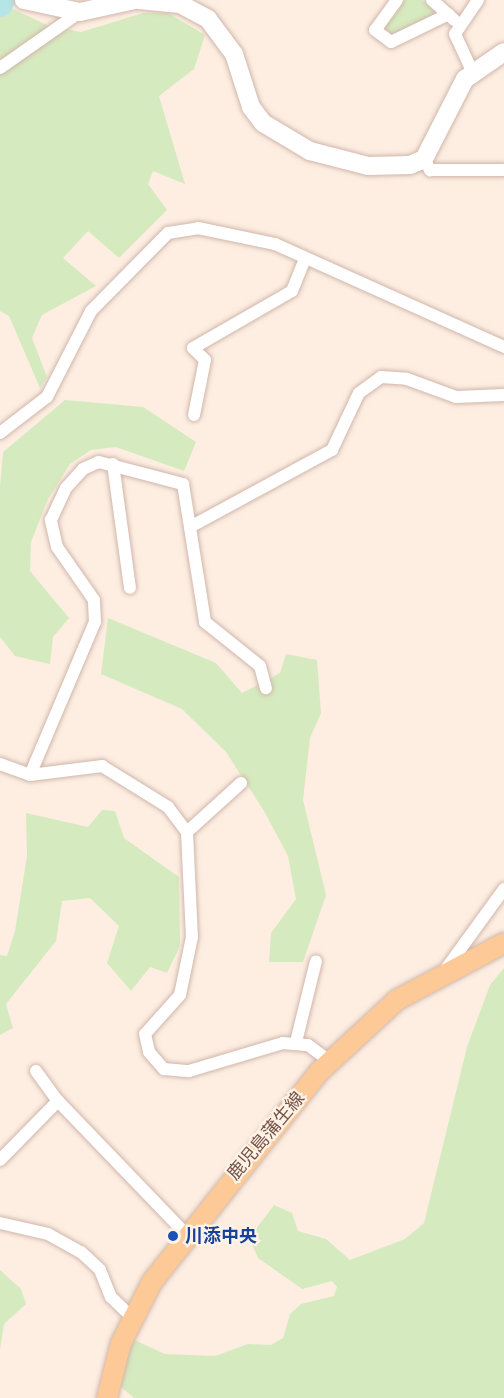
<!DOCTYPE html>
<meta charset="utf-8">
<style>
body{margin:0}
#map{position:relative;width:504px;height:1398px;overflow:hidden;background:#fdeee1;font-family:Rubik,"Noto Sans JP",sans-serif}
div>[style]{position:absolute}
.green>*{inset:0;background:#d6eabf}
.river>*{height:26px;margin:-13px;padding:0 13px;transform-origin:13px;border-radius:13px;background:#b5e5e6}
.roads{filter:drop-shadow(0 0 2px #d0b6ab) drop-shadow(0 0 2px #d0b6ab)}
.street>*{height:12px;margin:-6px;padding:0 6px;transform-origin:6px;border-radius:6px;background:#fff}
.secondary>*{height:18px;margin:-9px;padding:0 9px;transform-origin:9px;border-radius:9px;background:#fff}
.primary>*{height:20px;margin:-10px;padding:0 10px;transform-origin:10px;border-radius:10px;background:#fdca97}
.dots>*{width:16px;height:16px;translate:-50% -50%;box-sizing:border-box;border:3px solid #fff3e7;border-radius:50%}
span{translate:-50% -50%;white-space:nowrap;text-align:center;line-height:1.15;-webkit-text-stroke:4.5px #fff3e7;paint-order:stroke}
.street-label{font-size:18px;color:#745147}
.transit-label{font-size:18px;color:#164399;font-weight:700}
.left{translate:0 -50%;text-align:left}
</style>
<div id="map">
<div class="green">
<i style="clip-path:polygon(404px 0,422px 0,435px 9px,433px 18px,391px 35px,384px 26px)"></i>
<i style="clip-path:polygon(0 3px,49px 26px,81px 32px,143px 13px,168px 13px,205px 35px,194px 69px,159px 96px,185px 184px,153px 171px,148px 184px,167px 210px,119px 258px,88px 231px,63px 258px,96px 286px,42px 315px,32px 338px,47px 377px,40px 388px,9px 316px,0 311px)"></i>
<i style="clip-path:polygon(65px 400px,143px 407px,196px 442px,184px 471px,116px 447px,91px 450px,70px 464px,48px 499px,31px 542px,30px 571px,69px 618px,53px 637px,50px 664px,15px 656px,0 637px,0 487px,3px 452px)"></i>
<i style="clip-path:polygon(108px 618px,216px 663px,242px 693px,280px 673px,286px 654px,317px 660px,321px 713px,310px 738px,303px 800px,326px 895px,303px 962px,269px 962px,271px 933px,296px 899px,288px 856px,264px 811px,226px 752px,182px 709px,101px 674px)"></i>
<i style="clip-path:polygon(102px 810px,115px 811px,124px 838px,179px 877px,180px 946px,167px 973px,150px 967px,131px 991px,107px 963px,119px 926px,90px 898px,62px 901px,56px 941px,6px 1004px,13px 1028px,0 1035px,0 955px,7px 956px,15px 931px,27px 856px,26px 813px,88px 827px)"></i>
<i style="clip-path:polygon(504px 968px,504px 1398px,134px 1398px,120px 1386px,132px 1339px,165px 1354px,215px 1356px,248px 1344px,271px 1345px,283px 1338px,290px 1314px,301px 1304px,334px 1296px,337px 1287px,332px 1281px,302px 1289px,258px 1258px,249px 1238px,274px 1205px,292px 1213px,298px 1231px,326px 1239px,350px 1260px,405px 1239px,424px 1223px,467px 1047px,490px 985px)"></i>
<i style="clip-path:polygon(0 1270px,21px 1289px,26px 1304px,4px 1324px,0 1350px)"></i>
</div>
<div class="river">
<i style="left:0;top:4px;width:4px;rotate:-63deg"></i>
</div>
<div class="roads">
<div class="street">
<i style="left:397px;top:0;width:37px;rotate:126deg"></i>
<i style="left:375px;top:30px;width:20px;rotate:37deg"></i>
<i style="left:391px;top:42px;width:64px;rotate:-25.8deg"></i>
<i style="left:432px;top:0;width:30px;rotate:42deg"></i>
<i style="left:0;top:68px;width:98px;rotate:-35deg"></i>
<i style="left:473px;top:73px;width:43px;rotate:-114.8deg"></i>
<i style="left:455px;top:34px;width:41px;rotate:-55.9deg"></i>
<i style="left:424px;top:159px;width:13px;rotate:61deg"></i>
<i style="left:430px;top:170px;width:74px"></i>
<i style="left:194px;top:415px;width:56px;rotate:-78.7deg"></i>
<i style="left:205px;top:360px;width:17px;rotate:-135deg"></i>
<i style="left:193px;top:348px;width:114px;rotate:-29.9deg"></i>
<i style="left:292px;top:291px;width:35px;rotate:-68deg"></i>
<i style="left:0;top:433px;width:59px;rotate:-37.5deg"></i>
<i style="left:47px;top:397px;width:97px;rotate:-62.9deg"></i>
<i style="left:91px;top:311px;width:110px;rotate:-45.4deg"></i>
<i style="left:168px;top:233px;width:30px;rotate:-9deg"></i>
<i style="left:198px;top:228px;width:79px;rotate:11.7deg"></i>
<i style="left:275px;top:244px;width:251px;rotate:24.2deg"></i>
<i style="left:113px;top:464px;width:125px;rotate:82.2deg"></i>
<i style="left:190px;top:527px;width:162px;rotate:-28.5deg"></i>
<i style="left:332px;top:450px;width:63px;rotate:-64.7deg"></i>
<i style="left:359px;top:393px;width:27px;rotate:-36deg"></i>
<i style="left:381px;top:377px;width:26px;rotate:4deg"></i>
<i style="left:407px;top:379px;width:52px;rotate:20.2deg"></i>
<i style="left:456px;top:397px;width:48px;rotate:-2.4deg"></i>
<i style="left:0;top:764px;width:32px;rotate:20deg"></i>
<i style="left:30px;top:775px;width:73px;rotate:-7.1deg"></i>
<i style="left:102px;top:766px;width:78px;rotate:31.8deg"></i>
<i style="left:168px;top:807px;width:31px;rotate:53deg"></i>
<i style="left:187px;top:832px;width:105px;rotate:87.3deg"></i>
<i style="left:192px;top:937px;width:59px;rotate:101.7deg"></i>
<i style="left:180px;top:995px;width:52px;rotate:131.9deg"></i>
<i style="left:145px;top:1034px;width:18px;rotate:77deg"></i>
<i style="left:149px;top:1052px;width:23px;rotate:49deg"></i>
<i style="left:164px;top:1069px;width:25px;rotate:5deg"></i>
<i style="left:189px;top:1071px;width:98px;rotate:-16.6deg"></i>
<i style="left:283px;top:1043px;width:25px;rotate:5deg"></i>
<i style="left:308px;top:1045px;width:26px;rotate:37deg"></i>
<i style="left:30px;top:775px;width:166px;rotate:-67deg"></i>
<i style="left:95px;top:622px;width:22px;rotate:-93deg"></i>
<i style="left:94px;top:600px;width:65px;rotate:-124.9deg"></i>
<i style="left:57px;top:547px;width:28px;rotate:-103deg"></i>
<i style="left:51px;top:520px;width:35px;rotate:-65deg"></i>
<i style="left:66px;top:488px;width:25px;rotate:-48deg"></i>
<i style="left:83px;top:469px;width:17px;rotate:-24deg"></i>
<i style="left:99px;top:462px;width:87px;rotate:14.7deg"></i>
<i style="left:183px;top:484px;width:140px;rotate:80.9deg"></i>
<i style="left:205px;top:622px;width:70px;rotate:38.7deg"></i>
<i style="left:260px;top:666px;width:23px;rotate:75deg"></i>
<i style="left:187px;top:832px;width:73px;rotate:-42.2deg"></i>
<i style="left:443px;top:973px;width:104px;rotate:-54deg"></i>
<i style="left:296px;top:1042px;width:83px;rotate:-76.1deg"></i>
<i style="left:36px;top:1071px;width:37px;rotate:54deg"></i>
<i style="left:58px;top:1101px;width:185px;rotate:46.1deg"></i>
<i style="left:0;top:1160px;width:83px;rotate:-45.5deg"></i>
<i style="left:0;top:1223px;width:49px;rotate:12.9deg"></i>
<i style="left:48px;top:1234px;width:38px;rotate:29deg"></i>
<i style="left:81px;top:1252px;width:26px;rotate:43deg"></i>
<i style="left:100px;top:1270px;width:29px;rotate:68deg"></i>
<i style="left:111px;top:1297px;width:28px;rotate:44deg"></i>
</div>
<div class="secondary">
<i style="left:24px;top:0;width:57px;rotate:12.1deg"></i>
<i style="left:80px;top:12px;width:55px;rotate:-12.5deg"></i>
<i style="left:139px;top:0;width:41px;rotate:5.6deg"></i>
<i style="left:180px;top:4px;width:32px;rotate:28deg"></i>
<i style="left:208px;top:19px;width:44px;rotate:53.4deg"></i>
<i style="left:234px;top:54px;width:56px;rotate:72.2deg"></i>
<i style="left:251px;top:107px;width:20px;rotate:53deg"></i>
<i style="left:263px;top:123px;width:55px;rotate:30.8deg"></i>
<i style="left:310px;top:151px;width:60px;rotate:14.5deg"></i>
<i style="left:368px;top:166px;width:42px;rotate:-1.4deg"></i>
<i style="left:410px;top:165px;width:15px;rotate:-23deg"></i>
<i style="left:424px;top:159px;width:90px;rotate:-62.9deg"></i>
<i style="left:465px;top:79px;width:47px;rotate:-34.7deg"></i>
</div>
<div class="primary">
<i style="left:107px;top:1398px;width:57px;rotate:-75.7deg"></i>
<i style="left:121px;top:1343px;width:68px;rotate:-63.1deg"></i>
<i style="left:152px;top:1282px;width:270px;rotate:-51.5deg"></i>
<i style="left:320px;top:1071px;width:105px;rotate:-42.7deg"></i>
<i style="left:397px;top:1000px;width:121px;rotate:-28deg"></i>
</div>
</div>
<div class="dots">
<i style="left:173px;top:1236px;background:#1a4fb4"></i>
</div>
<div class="street-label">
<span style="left:266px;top:1136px;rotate:-50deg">鹿児島蒲生線</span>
</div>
<div class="transit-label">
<span class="left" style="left:185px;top:1236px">川添中央</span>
</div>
</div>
